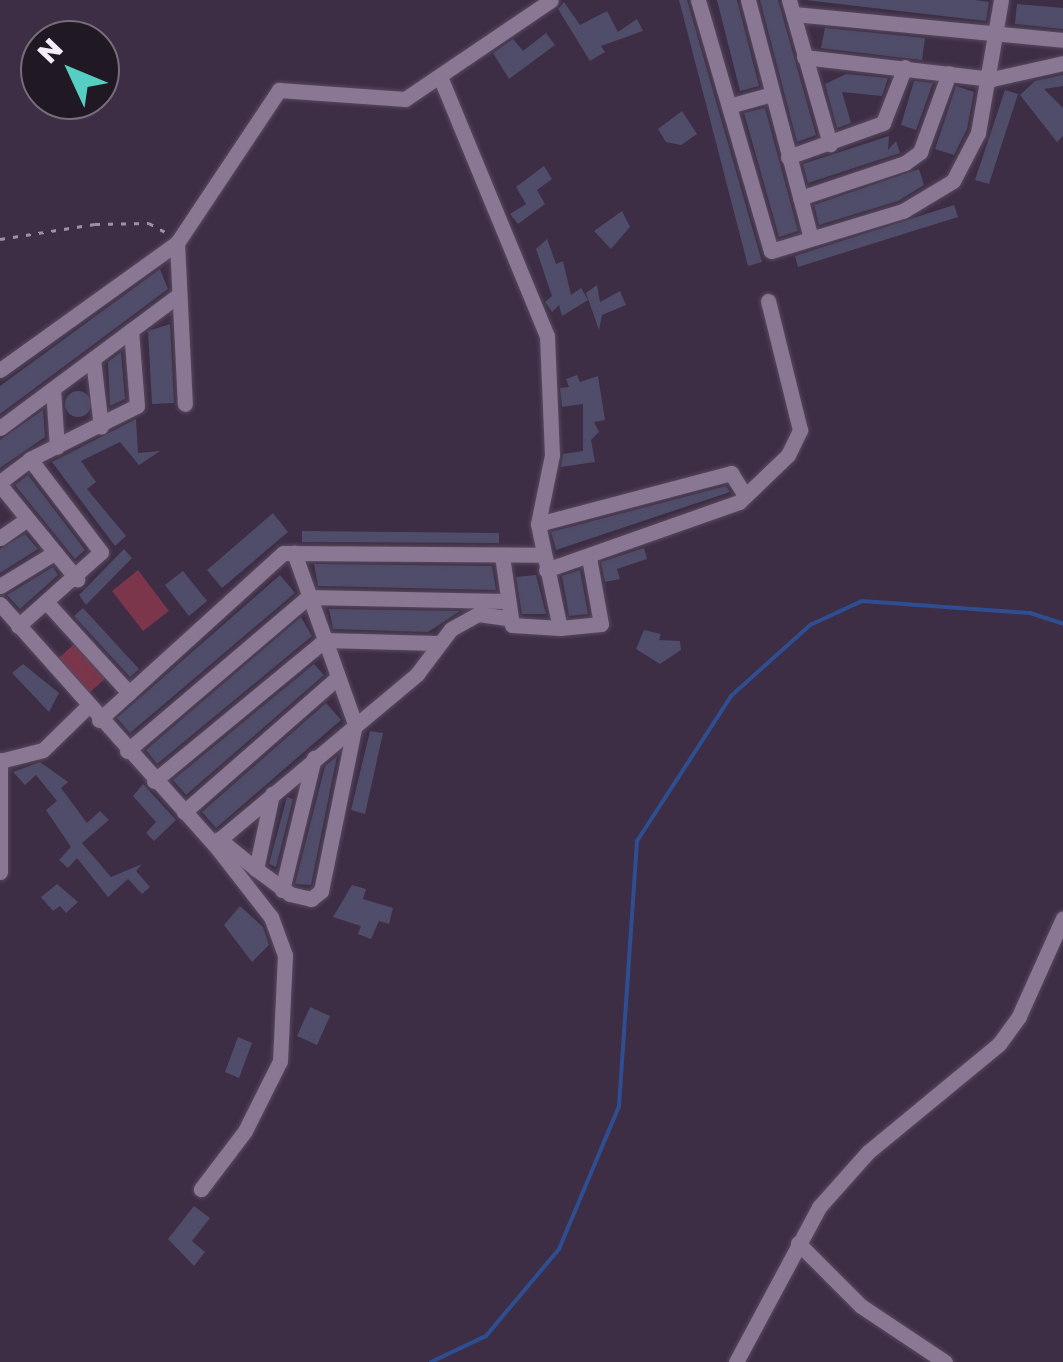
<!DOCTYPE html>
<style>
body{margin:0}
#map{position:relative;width:1063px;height:1362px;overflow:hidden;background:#3d2d45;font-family:"Golos Text",sans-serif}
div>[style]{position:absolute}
.green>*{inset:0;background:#7c364b}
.stream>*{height:4px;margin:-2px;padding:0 2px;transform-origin:2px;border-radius:2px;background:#2e4e91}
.building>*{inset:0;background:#504d6a}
.round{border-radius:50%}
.path>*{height:2.5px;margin-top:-1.25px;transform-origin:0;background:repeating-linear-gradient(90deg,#9e91a5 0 5px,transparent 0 13px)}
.roads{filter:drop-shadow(0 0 2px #56495d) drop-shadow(0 0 2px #56495d)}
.minor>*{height:15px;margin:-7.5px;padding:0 7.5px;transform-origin:7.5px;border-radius:7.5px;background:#897793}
span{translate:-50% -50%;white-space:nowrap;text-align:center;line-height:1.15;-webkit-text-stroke:8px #201924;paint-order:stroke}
.north{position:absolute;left:20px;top:20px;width:100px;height:100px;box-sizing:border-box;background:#201924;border:2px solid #766d7a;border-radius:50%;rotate:314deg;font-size:28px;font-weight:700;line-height:40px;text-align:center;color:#f6ecfc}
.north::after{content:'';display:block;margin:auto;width:35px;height:45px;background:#55cec4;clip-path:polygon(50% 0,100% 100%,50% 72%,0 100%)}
</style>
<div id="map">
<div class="green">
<i style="clip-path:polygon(138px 570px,169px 611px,143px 631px,112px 591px)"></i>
<i style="clip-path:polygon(75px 643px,106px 678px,88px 694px,57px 660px)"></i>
</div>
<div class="stream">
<i style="left:431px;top:1362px;width:61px;rotate:-25.3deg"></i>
<i style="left:486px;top:1336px;width:114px;rotate:-50deg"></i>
<i style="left:559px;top:1249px;width:155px;rotate:-67.2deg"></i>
<i style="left:619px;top:1106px;width:266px;rotate:-86.1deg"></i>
<i style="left:637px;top:841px;width:173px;rotate:-57deg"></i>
<i style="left:731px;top:696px;width:106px;rotate:-41.9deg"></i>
<i style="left:810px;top:625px;width:57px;rotate:-24.8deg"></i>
<i style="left:862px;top:601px;width:168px;rotate:4.1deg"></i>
<i style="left:1030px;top:613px;width:35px;rotate:18deg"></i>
</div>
<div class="building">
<i style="clip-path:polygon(679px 0,687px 0,762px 262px,748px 266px)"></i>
<i style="clip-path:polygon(717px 0,737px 0,759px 86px,740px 91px)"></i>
<i style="clip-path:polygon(760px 0,778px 0,816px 135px,797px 142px)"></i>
<i style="clip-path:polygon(805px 0,975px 0,989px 2px,986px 21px)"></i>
<i style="clip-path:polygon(564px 2px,580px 25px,607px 11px,618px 32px,637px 19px,643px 31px,601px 46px,605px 52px,590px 61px,558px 9px)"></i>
<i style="clip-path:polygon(1017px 4px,1063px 8px,1063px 29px,1015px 24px)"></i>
<i style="clip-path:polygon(825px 28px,925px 38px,922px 60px,821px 48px)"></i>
<i style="clip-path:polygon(546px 33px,555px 45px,509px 79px,493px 53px,513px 39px,523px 51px)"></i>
<i style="clip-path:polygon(846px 74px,888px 78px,882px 96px,842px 92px,851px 123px,837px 128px,825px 84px)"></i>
<i style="clip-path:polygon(1063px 75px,1063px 86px,1044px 89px,1063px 108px,1063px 136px,1057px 142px,1020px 95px,1035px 81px)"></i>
<i style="clip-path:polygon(914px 81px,933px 83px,916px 130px,901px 125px)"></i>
<i style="clip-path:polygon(956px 86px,974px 92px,967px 129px,954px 155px,935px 149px)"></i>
<i style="clip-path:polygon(1005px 90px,1018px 94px,989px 184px,975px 180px)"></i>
<i style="clip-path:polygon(765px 108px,798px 231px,779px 237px,744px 113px)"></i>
<i style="clip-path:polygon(682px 111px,697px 134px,681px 145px,666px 142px,658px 129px)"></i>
<i style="clip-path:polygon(889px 136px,888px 150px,896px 141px,900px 153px,808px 183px,803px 164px)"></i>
<i style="clip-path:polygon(544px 166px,552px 179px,537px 190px,545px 204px,518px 224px,510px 214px,526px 204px,516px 187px)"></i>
<i style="clip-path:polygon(919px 169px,924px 185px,898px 201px,819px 225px,814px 205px)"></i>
<i style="clip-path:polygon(954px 205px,958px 217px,798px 267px,795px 256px)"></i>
<i style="clip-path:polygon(622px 211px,630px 227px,611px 249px,594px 231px)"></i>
<i style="clip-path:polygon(547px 239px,556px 264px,563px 261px,571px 295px,581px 288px,588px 300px,562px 316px,559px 305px,552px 312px,545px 302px,552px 296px,536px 249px)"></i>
<i style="clip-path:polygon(160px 269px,168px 289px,0 414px,0 386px)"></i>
<i style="clip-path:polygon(597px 285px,600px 302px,620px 291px,626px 305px,602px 315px,599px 330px,586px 293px)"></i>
<i style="clip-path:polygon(170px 324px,174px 403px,152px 404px,148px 331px)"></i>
<i style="clip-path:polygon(121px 352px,125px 399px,110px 406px,108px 362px)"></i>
<i style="clip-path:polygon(577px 375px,580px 382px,598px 376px,605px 420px,594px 422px,599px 432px,591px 440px,595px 462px,561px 467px,563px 454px,583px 451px,583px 404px,562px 407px,561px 396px,560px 388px,569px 387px,566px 379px)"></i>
<i class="round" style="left:65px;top:391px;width:26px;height:26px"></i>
<i style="clip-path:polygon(43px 410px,45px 437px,0 468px,0 440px)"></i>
<i style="clip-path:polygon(136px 419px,138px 453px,160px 451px,139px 465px,120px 442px,81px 461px,96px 482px,87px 489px,126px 536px,115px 546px,52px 462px)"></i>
<i style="clip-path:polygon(28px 475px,85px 550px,75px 559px,15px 485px)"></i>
<i style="clip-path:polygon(726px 486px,730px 492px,556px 550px,551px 532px)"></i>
<i style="clip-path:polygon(273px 513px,288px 532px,222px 588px,207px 570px)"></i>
<i style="clip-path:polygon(302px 531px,499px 533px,499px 543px,302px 542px)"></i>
<i style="clip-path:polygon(25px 534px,38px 549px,0 573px,0 549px)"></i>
<i style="clip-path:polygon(644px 548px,647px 559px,617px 569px,620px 579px,605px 582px,601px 562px)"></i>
<i style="clip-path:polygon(124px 549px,132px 558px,86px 605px,79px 595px)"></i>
<i style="clip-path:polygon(314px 564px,492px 566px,496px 590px,318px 586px)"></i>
<i style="clip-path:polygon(53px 567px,58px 575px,20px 609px,7px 595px)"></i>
<i style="clip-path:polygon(580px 570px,588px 614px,569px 616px,562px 576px)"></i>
<i style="clip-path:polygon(183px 571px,207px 601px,189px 616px,165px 585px)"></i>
<i style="clip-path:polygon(280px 575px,295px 593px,130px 733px,117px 718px)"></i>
<i style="clip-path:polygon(536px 575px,546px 614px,522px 614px,516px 577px)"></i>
<i style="clip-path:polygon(83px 608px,139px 669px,130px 677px,74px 616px)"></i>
<i style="clip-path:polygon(329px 609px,460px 611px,428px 632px,333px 629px)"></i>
<i style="clip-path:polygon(301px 617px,312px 636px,157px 764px,146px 750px)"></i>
<i style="clip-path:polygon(644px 630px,661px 634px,659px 640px,680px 641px,681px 650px,660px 664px,636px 649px)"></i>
<i style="clip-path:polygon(23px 664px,59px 693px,49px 712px,12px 673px)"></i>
<i style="clip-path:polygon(314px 664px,324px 675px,186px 795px,173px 780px)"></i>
<i style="clip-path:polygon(326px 703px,341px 720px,216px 828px,202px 812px)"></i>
<i style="clip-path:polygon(370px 731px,383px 733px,365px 814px,351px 810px)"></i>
<i style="clip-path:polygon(337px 756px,311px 885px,295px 884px,325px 766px)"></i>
<i style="clip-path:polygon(40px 762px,68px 782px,61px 788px,87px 823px,100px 811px,109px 820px,82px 843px,111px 877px,142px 864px,136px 871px,150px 887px,142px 894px,128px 879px,108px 897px,77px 858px,68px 868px,59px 860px,71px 847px,46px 810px,57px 801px,36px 775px,25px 785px,13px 772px)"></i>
<i style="clip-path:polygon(143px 784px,176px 820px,154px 841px,146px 833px,156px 822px,133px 796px)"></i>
<i style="clip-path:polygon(287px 797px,293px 799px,276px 867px,269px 864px)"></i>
<i style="clip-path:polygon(57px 884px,78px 902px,66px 913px,60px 906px,53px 911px,41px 897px)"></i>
<i style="clip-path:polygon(352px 885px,366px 889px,363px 899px,393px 908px,389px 924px,379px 921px,371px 939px,358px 934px,361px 926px,333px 917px)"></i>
<i style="clip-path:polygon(240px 906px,263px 927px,269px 945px,252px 962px,224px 925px)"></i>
<i style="clip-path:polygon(310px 1007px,330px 1016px,317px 1045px,297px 1036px)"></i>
<i style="clip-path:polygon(238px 1037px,252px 1043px,239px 1078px,225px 1072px)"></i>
<i style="clip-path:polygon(194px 1206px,210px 1218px,192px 1241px,205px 1252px,194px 1266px,168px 1239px)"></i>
</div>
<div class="path">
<i style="left:0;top:239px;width:96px;rotate:-9deg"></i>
<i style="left:95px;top:224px;width:54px;rotate:-1.1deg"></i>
<i style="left:149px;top:223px;width:23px;rotate:29deg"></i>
</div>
<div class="roads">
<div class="minor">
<i style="left:698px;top:0;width:261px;rotate:73.8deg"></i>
<i style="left:771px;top:251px;width:138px;rotate:-16.9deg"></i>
<i style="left:903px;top:211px;width:58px;rotate:-31deg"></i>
<i style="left:953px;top:181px;width:54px;rotate:-62.5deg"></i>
<i style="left:978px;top:133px;width:135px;rotate:-80.2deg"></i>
<i style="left:748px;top:0;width:246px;rotate:75.2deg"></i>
<i style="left:789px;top:0;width:150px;rotate:74.1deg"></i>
<i style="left:794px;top:14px;width:270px;rotate:5.5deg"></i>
<i style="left:804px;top:57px;width:189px;rotate:6.7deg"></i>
<i style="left:992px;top:79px;width:73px;rotate:-12.7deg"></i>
<i style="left:441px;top:79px;width:278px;rotate:67.6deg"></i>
<i style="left:547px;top:336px;width:119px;rotate:87.6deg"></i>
<i style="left:552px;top:455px;width:70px;rotate:101.5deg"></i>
<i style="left:538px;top:524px;width:106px;rotate:78.1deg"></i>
<i style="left:560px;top:628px;width:48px;rotate:-176.4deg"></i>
<i style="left:512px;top:625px;width:70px;rotate:-98.2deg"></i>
<i style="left:729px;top:106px;width:45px;rotate:-15.6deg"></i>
<i style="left:788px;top:157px;width:101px;rotate:-19.7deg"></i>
<i style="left:883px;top:123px;width:60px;rotate:-68.6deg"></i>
<i style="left:800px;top:198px;width:111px;rotate:-18.4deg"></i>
<i style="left:905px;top:163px;width:19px;rotate:-36deg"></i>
<i style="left:920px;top:152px;width:84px;rotate:-69.8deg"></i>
<i style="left:177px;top:243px;width:161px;rotate:87.2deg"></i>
<i style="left:93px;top:359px;width:68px;rotate:83.3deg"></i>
<i style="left:0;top:370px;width:218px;rotate:-35.7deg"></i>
<i style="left:177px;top:243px;width:184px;rotate:-56.3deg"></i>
<i style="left:279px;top:90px;width:126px;rotate:4.1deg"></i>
<i style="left:405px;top:99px;width:176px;rotate:-34.1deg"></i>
<i style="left:53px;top:389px;width:58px;rotate:86.1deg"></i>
<i style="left:0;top:428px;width:221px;rotate:-36.7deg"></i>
<i style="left:0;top:482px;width:38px;rotate:-37deg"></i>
<i style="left:30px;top:459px;width:119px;rotate:-26.4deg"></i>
<i style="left:137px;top:406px;width:76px;rotate:-94.5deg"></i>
<i style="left:0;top:485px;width:122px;rotate:50.7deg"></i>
<i style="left:538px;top:524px;width:200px;rotate:-14.8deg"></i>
<i style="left:731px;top:473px;width:26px;rotate:58deg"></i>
<i style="left:0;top:538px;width:33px;rotate:-35deg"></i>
<i style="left:546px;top:570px;width:205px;rotate:-19.4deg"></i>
<i style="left:739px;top:502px;width:68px;rotate:-43.8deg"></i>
<i style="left:788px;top:455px;width:28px;rotate:-64deg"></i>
<i style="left:800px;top:430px;width:133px;rotate:-103.9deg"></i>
<i style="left:0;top:586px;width:63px;rotate:-31.4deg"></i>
<i style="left:0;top:604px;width:322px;rotate:48.3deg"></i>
<i style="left:214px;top:844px;width:93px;rotate:52deg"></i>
<i style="left:271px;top:917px;width:40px;rotate:69.8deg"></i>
<i style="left:285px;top:955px;width:106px;rotate:92.7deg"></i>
<i style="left:280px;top:1061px;width:78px;rotate:116.6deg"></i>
<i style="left:245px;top:1131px;width:73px;rotate:127.2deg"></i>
<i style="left:49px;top:605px;width:119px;rotate:47.7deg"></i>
<i style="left:18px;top:626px;width:111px;rotate:-41.7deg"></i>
<i style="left:101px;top:552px;width:117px;rotate:-127.4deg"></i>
<i style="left:560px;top:628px;width:41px;rotate:-5.6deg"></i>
<i style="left:601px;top:624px;width:68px;rotate:-100.2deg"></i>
<i style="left:99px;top:720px;width:248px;rotate:-42.2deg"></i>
<i style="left:283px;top:553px;width:260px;rotate:0.4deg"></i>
<i style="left:127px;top:751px;width:238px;rotate:-40.4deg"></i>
<i style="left:308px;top:597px;width:196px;rotate:1.2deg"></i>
<i style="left:0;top:760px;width:112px;rotate:90deg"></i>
<i style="left:0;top:761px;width:44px;rotate:-14.3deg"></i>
<i style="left:43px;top:750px;width:62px;rotate:-44.3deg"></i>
<i style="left:154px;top:781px;width:222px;rotate:-39.5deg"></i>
<i style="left:325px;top:640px;width:112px;rotate:1.5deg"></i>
<i style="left:272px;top:794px;width:77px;rotate:102deg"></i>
<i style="left:256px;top:869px;width:42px;rotate:36.3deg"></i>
<i style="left:290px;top:894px;width:22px;rotate:13deg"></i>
<i style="left:311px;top:899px;width:13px;rotate:-39deg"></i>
<i style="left:321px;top:891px;width:170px;rotate:-78.5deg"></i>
<i style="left:355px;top:724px;width:182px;rotate:-109.6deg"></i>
<i style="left:184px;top:812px;width:205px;rotate:-41.2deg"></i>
<i style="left:219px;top:839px;width:48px;rotate:39deg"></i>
<i style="left:214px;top:844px;width:265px;rotate:-39.9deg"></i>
<i style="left:417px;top:674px;width:56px;rotate:-52.9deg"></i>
<i style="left:451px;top:629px;width:31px;rotate:-29deg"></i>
<i style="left:478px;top:614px;width:29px;rotate:8deg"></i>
<i style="left:282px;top:890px;width:136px;rotate:-76.4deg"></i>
<i style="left:798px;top:1243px;width:89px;rotate:45deg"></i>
<i style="left:861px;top:1306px;width:101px;rotate:33.7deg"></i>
<i style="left:736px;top:1362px;width:176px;rotate:-61.8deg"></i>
<i style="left:819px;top:1207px;width:74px;rotate:-48.3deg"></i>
<i style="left:868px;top:1152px;width:170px;rotate:-39.5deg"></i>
<i style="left:999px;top:1044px;width:34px;rotate:-54deg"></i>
<i style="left:1019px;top:1016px;width:107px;rotate:-65.8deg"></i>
</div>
</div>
<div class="north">N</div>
</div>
